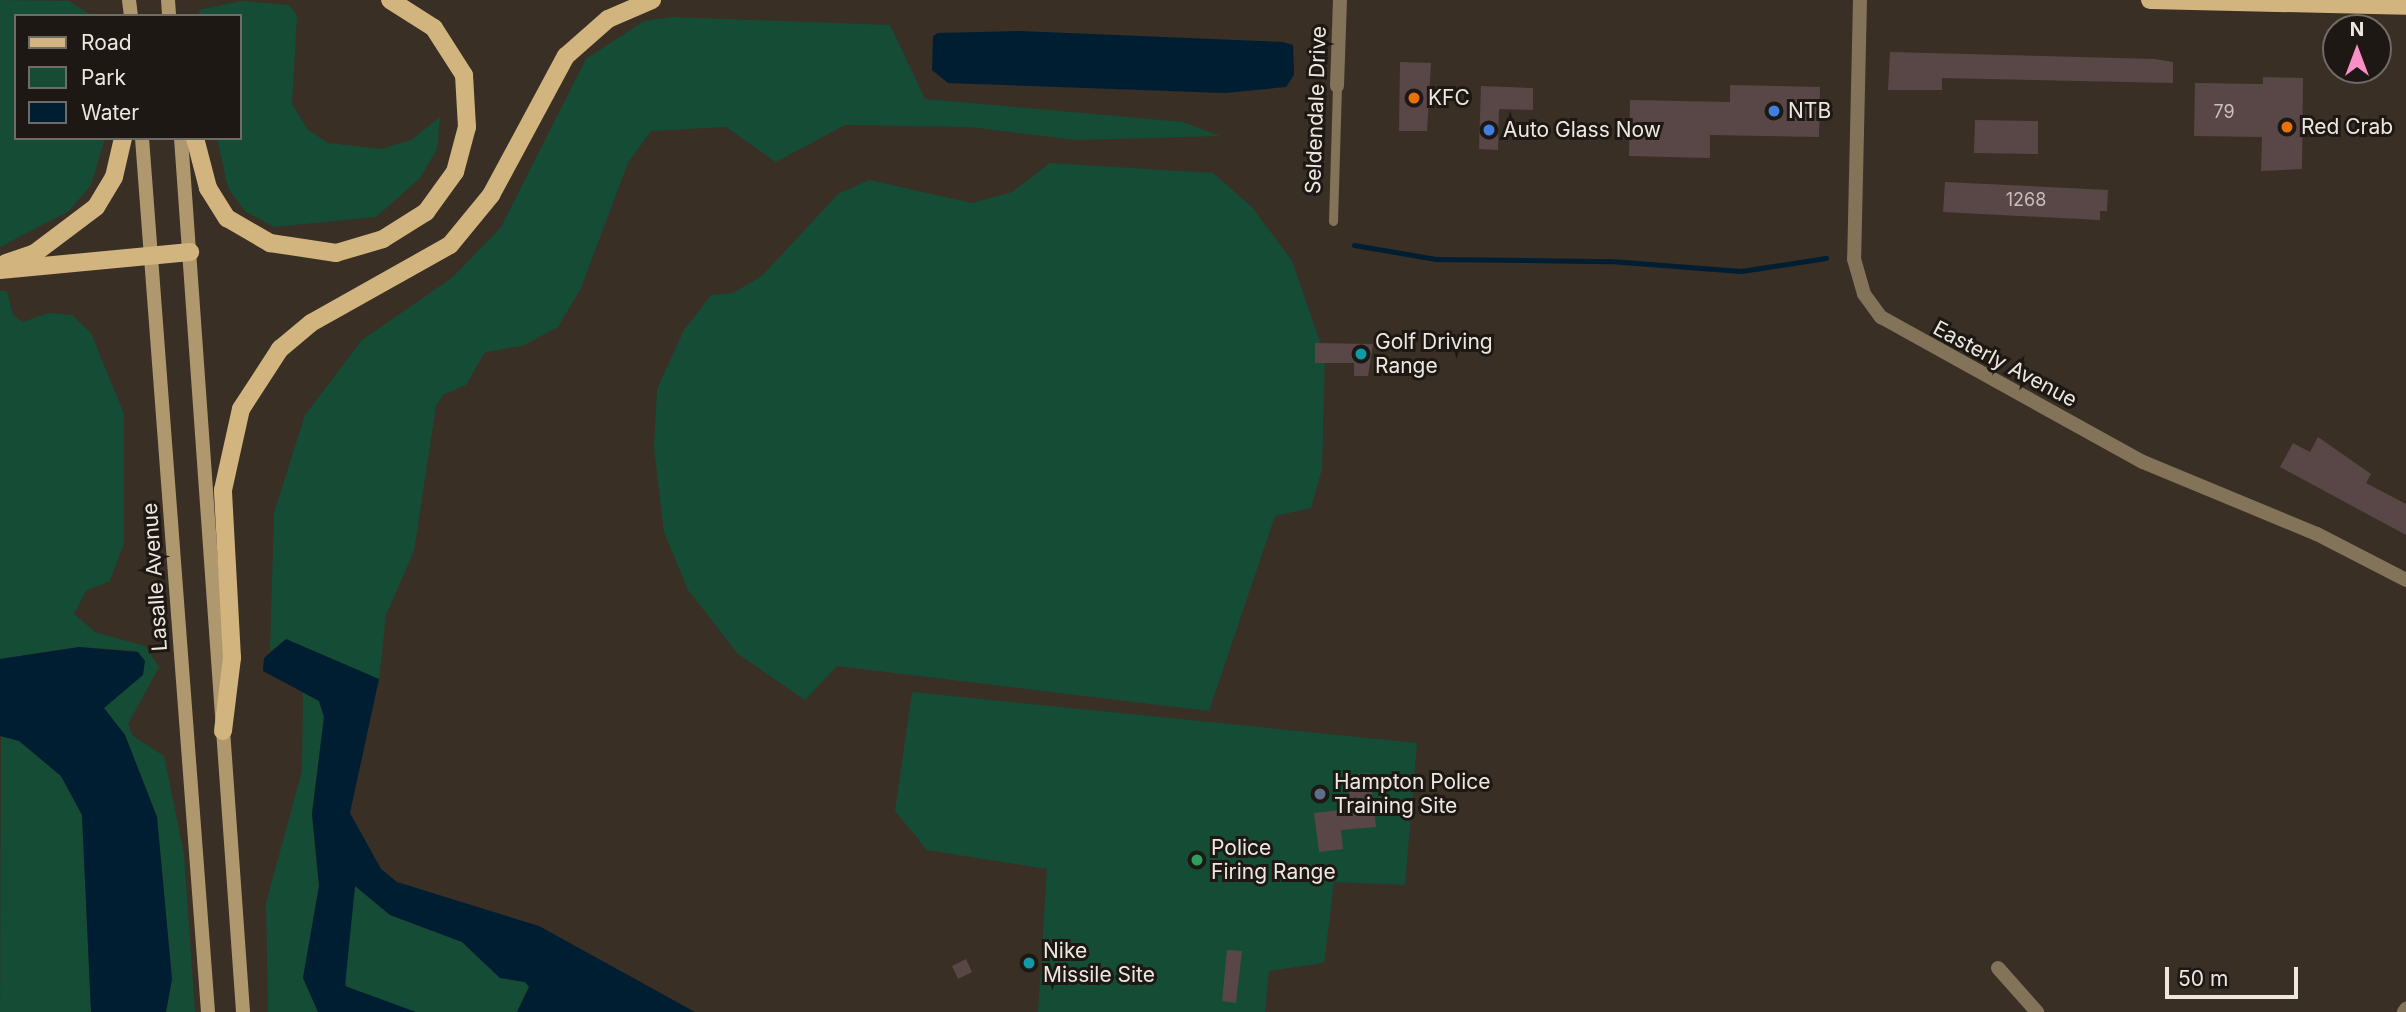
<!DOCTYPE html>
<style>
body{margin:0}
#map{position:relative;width:2406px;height:1012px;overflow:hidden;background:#392f25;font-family:Inter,sans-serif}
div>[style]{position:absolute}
.green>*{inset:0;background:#154c35}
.water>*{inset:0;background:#001e32}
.stream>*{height:5px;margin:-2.5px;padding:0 2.5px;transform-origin:2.5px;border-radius:2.5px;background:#001e32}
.building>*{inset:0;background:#584746}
.service>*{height:9px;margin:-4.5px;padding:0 4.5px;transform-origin:4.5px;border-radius:4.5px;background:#827359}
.minor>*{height:14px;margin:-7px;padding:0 7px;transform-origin:7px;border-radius:7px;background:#827359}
.secondary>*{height:14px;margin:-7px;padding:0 7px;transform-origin:7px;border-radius:7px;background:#af986e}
.primary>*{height:18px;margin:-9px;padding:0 9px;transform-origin:9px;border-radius:9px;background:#d2b47e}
.dots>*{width:19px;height:19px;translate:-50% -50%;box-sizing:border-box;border:4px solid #1d1814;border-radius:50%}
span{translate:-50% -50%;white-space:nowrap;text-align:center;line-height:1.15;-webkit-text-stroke:6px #1d1814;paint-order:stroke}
.number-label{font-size:18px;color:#c8bfba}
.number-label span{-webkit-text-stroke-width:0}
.poi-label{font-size:21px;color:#ede7e0}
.left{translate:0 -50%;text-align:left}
.street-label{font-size:21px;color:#ede7e0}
.legend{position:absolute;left:14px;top:14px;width:228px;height:126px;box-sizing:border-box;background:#1d1814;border:2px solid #706b66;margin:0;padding:9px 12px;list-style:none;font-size:21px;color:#ede7e0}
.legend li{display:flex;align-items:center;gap:14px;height:35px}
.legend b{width:35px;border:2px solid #706b66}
.north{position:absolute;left:2322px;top:14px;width:70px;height:70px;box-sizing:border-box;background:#1d1814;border:2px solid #706b66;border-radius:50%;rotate:0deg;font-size:19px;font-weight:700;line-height:28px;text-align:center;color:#ede7e0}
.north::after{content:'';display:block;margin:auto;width:24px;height:32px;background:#fa8fc7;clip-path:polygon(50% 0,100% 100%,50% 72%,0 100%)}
.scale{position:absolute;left:2165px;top:967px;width:133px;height:32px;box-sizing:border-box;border:4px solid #ede7e0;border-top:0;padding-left:9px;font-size:21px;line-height:24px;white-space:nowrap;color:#ede7e0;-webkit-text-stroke:5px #1d1814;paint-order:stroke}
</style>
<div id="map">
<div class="green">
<i style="clip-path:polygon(0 0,69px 1px,93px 16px,16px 16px,16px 138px,105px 138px,91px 185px,69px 211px,0 247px)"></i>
<i style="clip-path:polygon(242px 1px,289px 5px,297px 16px,292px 104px,308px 130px,328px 143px,381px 149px,411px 140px,440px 117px,437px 149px,420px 178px,376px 217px,274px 227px,245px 211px,228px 188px,217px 138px,240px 138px,240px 16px,200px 16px,199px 10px)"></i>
<i style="clip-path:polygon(672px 17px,890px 25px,925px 99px,1183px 122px,1220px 136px,1076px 140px,970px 127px,845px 125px,776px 162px,726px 127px,651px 131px,628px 163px,581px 288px,558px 327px,522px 346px,485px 352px,466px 385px,443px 395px,436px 406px,414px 551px,386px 615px,379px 679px,287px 640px,270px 651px,274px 513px,305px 415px,362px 340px,453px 277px,501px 227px,586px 59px,644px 21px)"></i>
<i style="clip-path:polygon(1050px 163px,1213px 173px,1252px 207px,1292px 261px,1325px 356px,1322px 469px,1311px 508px,1275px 516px,1209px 711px,837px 666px,805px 700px,738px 654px,688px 590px,664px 532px,654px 448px,657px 389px,684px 330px,711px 295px,733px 293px,762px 276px,838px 194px,869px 180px,972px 203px,1012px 192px)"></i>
<i style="clip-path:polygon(0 291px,7px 291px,13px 315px,23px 322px,48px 313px,72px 315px,91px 333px,124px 414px,124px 543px,110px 581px,86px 591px,74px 614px,95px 632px,145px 646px,159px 667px,128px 724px,133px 736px,164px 756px,184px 854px,195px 1012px,166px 1012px,172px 979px,157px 817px,125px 735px,104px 708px,130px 684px,137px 651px,79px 647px,0 659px)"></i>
<i style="clip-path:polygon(303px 692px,319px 701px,324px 717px,312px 814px,319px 886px,303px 977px,318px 1012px,268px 1012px,266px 903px,302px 771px)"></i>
<i style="clip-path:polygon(912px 692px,1417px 743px,1405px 885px,1334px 882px,1324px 963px,1269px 971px,1265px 1012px,1038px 1012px,1047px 869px,927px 850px,895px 811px)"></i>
<i style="clip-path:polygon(1px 736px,19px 740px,61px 776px,82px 815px,91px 1012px,0 1012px)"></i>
<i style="clip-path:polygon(355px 886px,390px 915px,462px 942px,500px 978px,525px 982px,529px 986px,517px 1012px,416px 1012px,349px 991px,344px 979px)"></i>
</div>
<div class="water">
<i style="clip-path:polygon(1020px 31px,1283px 42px,1293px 45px,1294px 75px,1286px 87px,1225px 93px,948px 83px,932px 70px,933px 36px,938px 33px)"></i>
<i style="clip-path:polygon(286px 639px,379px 679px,350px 813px,381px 869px,397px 882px,539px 926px,695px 1012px,517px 1012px,529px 987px,525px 982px,500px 978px,462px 942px,390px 915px,355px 886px,345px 986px,416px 1012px,318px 1012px,303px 978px,319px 886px,312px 814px,324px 717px,319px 701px,263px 671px,264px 658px)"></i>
<i style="clip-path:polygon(79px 647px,138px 652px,145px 661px,143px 675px,104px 708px,125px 735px,157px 817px,172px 979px,166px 1012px,91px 1012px,82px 815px,61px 776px,19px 741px,0 736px,0 659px)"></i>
</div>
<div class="stream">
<i style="left:1354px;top:245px;width:83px;rotate:9.7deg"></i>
<i style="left:1436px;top:259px;width:174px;rotate:0.7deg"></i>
<i style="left:1610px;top:261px;width:131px;rotate:4.4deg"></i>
<i style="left:1741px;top:271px;width:86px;rotate:-8.7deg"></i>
</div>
<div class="building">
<i style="clip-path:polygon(1890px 52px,2155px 59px,2173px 62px,2173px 83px,1942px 78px,1942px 90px,1888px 90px)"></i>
<i style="clip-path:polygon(1400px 62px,1431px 63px,1427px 131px,1399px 131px)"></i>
<i style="clip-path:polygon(2263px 77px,2303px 78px,2302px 169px,2261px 171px,2262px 137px,2194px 136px,2195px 83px,2263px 84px)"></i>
<i style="clip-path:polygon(1730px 85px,1820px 87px,1819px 137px,1710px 135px,1710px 158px,1629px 156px,1630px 100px,1730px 102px)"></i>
<i style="clip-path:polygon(1481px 86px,1533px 88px,1533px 110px,1499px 109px,1498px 150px,1479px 149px)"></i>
<i style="clip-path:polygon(1975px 120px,2038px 121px,2038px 154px,1974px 153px)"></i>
<i style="clip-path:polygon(1945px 182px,2108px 190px,2107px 211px,2100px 211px,2100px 220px,1943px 212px)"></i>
<i style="clip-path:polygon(1315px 343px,1373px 344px,1368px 376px,1354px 376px,1354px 363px,1315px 363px)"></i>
<i style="clip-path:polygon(2318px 437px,2371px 474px,2366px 483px,2406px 504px,2406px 535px,2280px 467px,2293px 443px,2310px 452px)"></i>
<i style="clip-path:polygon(1370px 773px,1376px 827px,1341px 830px,1343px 849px,1319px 852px,1314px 813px,1350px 809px,1347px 775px)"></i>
<i style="clip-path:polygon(1227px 950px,1242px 951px,1236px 1003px,1222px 1001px)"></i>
<i style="clip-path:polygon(966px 959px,972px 972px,958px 979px,952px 966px)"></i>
</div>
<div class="service">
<i style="left:1333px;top:221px;width:135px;rotate:-88.3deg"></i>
</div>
<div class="minor">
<i style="left:1860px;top:0;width:259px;rotate:91.3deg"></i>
<i style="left:1854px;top:259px;width:36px;rotate:74deg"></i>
<i style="left:1864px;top:294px;width:29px;rotate:54deg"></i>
<i style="left:1881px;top:317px;width:299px;rotate:29deg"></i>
<i style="left:2143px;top:462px;width:188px;rotate:22.5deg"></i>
<i style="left:2317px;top:534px;width:100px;rotate:27.3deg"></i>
<i style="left:1337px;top:86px;width:86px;rotate:-88deg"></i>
<i style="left:1998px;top:968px;width:59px;rotate:48.4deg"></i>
<i style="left:2404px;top:1012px;width:4px;rotate:-56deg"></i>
</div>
<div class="secondary">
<i style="left:129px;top:0;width:16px;rotate:83deg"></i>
<i style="left:168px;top:0;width:16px;rotate:86deg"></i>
<i style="left:142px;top:138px;width:876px;rotate:85.68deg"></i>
<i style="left:181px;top:138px;width:876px;rotate:85.94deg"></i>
</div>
<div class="primary">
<i style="left:2150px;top:0;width:256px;rotate:1.3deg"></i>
<i style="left:195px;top:138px;width:52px;rotate:75.4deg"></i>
<i style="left:208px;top:188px;width:36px;rotate:58deg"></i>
<i style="left:227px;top:218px;width:50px;rotate:30.2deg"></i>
<i style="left:270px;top:243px;width:67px;rotate:8.6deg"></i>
<i style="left:336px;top:253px;width:49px;rotate:-16.6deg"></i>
<i style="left:383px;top:239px;width:51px;rotate:-32.1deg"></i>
<i style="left:426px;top:212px;width:49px;rotate:-54.1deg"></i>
<i style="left:455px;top:172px;width:47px;rotate:-75.1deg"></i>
<i style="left:467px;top:127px;width:52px;rotate:-93.3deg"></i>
<i style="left:464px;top:75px;width:56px;rotate:-122.6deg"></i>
<i style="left:434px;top:28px;width:52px;rotate:-147.5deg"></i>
<i style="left:6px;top:263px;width:31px;rotate:-19deg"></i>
<i style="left:35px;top:253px;width:76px;rotate:-37deg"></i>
<i style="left:96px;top:207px;width:35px;rotate:-59deg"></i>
<i style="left:114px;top:177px;width:40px;rotate:-77deg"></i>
<i style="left:0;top:270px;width:191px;rotate:-5.4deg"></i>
<i style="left:223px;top:731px;width:74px;rotate:-83deg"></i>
<i style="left:232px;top:658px;width:168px;rotate:-93.1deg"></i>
<i style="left:223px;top:490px;width:83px;rotate:-77.5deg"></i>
<i style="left:241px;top:409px;width:72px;rotate:-57deg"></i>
<i style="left:280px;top:349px;width:40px;rotate:-40deg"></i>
<i style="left:311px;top:323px;width:159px;rotate:-29.3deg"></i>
<i style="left:450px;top:245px;width:65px;rotate:-50.6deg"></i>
<i style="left:491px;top:195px;width:158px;rotate:-61.7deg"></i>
<i style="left:566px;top:56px;width:56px;rotate:-41.4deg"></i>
<i style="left:608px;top:19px;width:48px;rotate:-23.4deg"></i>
</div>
<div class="dots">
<i style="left:1414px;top:98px;background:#e8710a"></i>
<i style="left:1774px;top:111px;background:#3f7fe0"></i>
<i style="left:2287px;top:127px;background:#e8710a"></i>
<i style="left:1489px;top:130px;background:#3f7fe0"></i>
<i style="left:1361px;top:354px;background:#0f9aa8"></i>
<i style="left:1320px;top:794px;background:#5c6f8a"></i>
<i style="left:1197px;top:860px;background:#2e9e5b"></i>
<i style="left:1029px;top:963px;background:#0f9aa8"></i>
</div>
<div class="number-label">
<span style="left:2224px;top:112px">79</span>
<span style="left:2026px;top:200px">1268</span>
</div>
<div class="poi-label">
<span class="left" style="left:1428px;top:98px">KFC</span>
<span class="left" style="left:1788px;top:111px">NTB</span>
<span class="left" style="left:2301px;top:127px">Red Crab</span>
<span class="left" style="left:1503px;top:130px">Auto Glass Now</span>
<span class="left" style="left:1375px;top:354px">Golf Driving<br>Range</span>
<span class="left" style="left:1334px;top:794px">Hampton Police<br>Training Site</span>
<span class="left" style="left:1211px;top:860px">Police<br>Firing Range</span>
<span class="left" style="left:1043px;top:963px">Nike<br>Missile Site</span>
</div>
<div class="street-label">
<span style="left:1316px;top:110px;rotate:-88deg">Seldendale Drive</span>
<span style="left:2005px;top:364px;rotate:28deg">Easterly Avenue</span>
<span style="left:155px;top:577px;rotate:-94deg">Lasalle Avenue</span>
</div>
<ul class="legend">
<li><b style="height:9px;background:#d2b47e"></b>Road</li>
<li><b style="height:19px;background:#154c35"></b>Park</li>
<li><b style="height:19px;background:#001e32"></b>Water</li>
</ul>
<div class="north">N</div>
<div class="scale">50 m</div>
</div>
